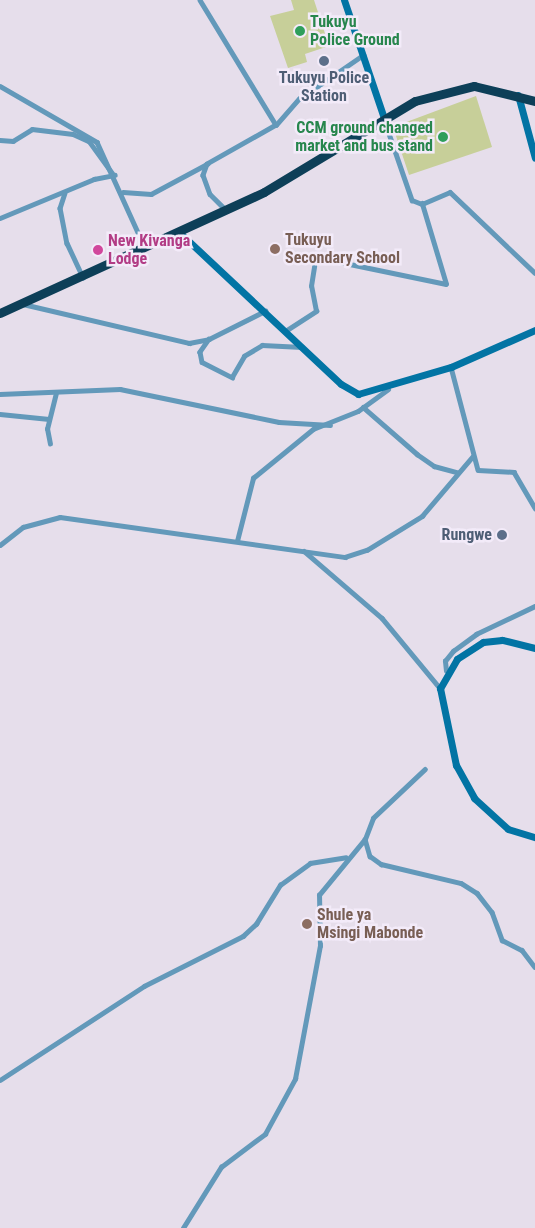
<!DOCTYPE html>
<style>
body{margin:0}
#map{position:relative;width:535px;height:1228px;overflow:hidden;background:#e6deeb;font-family:"Roboto Condensed",sans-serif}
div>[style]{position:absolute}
.green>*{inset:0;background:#c7cf99}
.street>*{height:4.5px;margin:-2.25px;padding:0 2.25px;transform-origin:2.25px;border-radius:2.25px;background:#6399ba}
.secondary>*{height:7px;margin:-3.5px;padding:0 3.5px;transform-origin:3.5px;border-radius:3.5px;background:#0274a4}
.highway>*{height:9px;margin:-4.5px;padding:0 4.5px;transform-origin:4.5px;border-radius:4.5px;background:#0d3f58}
.dots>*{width:14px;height:14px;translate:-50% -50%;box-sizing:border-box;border:2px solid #f3ebf9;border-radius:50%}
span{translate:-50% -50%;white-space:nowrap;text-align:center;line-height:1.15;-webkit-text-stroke:5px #f3ebf9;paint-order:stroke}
.leisure-label{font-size:16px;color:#27864d;font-weight:700}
.left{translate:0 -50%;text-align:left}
.right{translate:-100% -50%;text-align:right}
.service-label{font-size:16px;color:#4e5e75;font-weight:700}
.education-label{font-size:16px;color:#785e54;font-weight:700}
.hotel-label{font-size:16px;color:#b23c85;font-weight:700}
</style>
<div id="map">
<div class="green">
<i style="clip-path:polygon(291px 0,314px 0,329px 46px,305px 54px,307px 62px,288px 68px,270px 16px,294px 10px)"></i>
<i style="clip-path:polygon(476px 96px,492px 147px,409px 175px,393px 127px)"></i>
</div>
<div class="street">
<i style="left:200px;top:0;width:146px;rotate:58.7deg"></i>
<i style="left:276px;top:125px;width:79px;rotate:150.5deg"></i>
<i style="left:207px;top:164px;width:12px;rotate:110deg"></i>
<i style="left:203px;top:175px;width:20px;rotate:70deg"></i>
<i style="left:210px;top:194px;width:21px;rotate:45deg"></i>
<i style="left:0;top:86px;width:112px;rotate:30deg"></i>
<i style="left:97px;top:142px;width:116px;rotate:65.6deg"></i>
<i style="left:384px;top:119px;width:86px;rotate:70.9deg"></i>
<i style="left:412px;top:200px;width:11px;rotate:22deg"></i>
<i style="left:422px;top:204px;width:30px;rotate:-23deg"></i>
<i style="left:450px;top:192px;width:117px;rotate:43.6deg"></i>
<i style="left:276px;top:125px;width:35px;rotate:-49deg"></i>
<i style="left:299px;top:99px;width:78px;rotate:-34.5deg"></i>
<i style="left:0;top:140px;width:13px;rotate:4deg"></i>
<i style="left:13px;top:141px;width:22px;rotate:-32deg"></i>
<i style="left:32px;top:129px;width:41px;rotate:7deg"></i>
<i style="left:73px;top:134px;width:17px;rotate:24deg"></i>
<i style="left:89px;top:141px;width:41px;rotate:54deg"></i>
<i style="left:123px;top:192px;width:28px;rotate:4deg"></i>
<i style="left:151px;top:194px;width:64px;rotate:-28.2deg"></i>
<i style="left:65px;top:193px;width:16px;rotate:108deg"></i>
<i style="left:60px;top:208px;width:36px;rotate:79deg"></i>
<i style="left:67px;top:243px;width:38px;rotate:65deg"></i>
<i style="left:0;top:218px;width:102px;rotate:-22.5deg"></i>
<i style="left:94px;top:179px;width:21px;rotate:-11deg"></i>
<i style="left:340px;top:262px;width:108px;rotate:11.7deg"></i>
<i style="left:446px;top:284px;width:84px;rotate:-106.7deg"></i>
<i style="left:23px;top:304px;width:171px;rotate:13.2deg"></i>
<i style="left:189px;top:343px;width:20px;rotate:-11deg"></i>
<i style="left:209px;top:339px;width:63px;rotate:-26.6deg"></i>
<i style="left:287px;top:330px;width:35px;rotate:-33deg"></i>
<i style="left:316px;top:311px;width:25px;rotate:-101deg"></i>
<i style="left:311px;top:286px;width:20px;rotate:-81deg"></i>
<i style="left:209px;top:339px;width:16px;rotate:125deg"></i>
<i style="left:200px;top:352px;width:10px;rotate:79deg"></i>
<i style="left:202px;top:362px;width:34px;rotate:27deg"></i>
<i style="left:232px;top:377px;width:24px;rotate:-60deg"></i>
<i style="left:244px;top:356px;width:21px;rotate:-31deg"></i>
<i style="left:262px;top:345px;width:40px;rotate:2.9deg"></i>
<i style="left:451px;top:367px;width:106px;rotate:75.3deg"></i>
<i style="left:478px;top:470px;width:36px;rotate:3deg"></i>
<i style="left:514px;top:472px;width:42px;rotate:59.7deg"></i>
<i style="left:0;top:394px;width:120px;rotate:-2.4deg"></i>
<i style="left:120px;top:389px;width:162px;rotate:11.7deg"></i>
<i style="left:279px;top:422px;width:51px;rotate:3.4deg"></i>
<i style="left:363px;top:407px;width:72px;rotate:41deg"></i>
<i style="left:417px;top:454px;width:21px;rotate:35deg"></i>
<i style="left:434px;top:466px;width:24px;rotate:15deg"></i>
<i style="left:0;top:414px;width:49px;rotate:5.8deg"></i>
<i style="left:50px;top:444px;width:15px;rotate:-101deg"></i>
<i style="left:47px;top:429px;width:36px;rotate:-76deg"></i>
<i style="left:237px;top:541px;width:65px;rotate:-75.7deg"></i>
<i style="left:253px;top:478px;width:77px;rotate:-39.2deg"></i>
<i style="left:313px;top:429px;width:48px;rotate:-21.8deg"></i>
<i style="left:358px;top:411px;width:37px;rotate:-36deg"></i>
<i style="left:0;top:545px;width:29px;rotate:-38deg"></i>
<i style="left:23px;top:527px;width:38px;rotate:-15deg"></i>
<i style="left:60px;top:517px;width:288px;rotate:8deg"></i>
<i style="left:345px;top:557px;width:23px;rotate:-18deg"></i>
<i style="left:367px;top:550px;width:65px;rotate:-31.7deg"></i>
<i style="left:422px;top:516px;width:77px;rotate:-49.7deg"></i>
<i style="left:304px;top:551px;width:103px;rotate:40.7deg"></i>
<i style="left:382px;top:618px;width:91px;rotate:50.4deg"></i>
<i style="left:446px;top:671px;width:10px;rotate:-96deg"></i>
<i style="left:445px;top:661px;width:13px;rotate:-51deg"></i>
<i style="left:453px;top:651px;width:29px;rotate:-36deg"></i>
<i style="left:476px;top:634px;width:65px;rotate:-25.4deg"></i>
<i style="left:365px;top:839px;width:18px;rotate:74deg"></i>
<i style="left:370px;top:856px;width:14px;rotate:36deg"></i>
<i style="left:381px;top:864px;width:82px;rotate:13.4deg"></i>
<i style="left:461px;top:883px;width:19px;rotate:32deg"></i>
<i style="left:477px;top:893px;width:24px;rotate:52deg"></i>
<i style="left:492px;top:912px;width:30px;rotate:70deg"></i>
<i style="left:502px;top:940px;width:22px;rotate:27deg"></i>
<i style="left:522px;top:950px;width:21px;rotate:53deg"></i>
<i style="left:0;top:1080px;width:172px;rotate:-33.1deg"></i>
<i style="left:144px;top:986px;width:111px;rotate:-26.8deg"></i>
<i style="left:243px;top:936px;width:18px;rotate:-43deg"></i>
<i style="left:256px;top:924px;width:46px;rotate:-58.4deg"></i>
<i style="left:280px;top:885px;width:37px;rotate:-36deg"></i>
<i style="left:310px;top:863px;width:36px;rotate:-9deg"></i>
<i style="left:183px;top:1228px;width:72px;rotate:-58.1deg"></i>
<i style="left:221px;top:1167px;width:55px;rotate:-36.9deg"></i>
<i style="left:265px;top:1134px;width:63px;rotate:-61.4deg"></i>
<i style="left:295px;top:1079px;width:135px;rotate:-79.4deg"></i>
<i style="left:320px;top:946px;width:51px;rotate:-91.1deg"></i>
<i style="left:319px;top:895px;width:72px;rotate:-50.6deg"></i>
<i style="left:365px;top:839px;width:22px;rotate:-69deg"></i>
<i style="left:373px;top:818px;width:71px;rotate:-43.3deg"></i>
</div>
<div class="secondary">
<i style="left:344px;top:0;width:125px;rotate:71.3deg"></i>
<i style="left:518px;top:95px;width:65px;rotate:74.9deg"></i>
<i style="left:179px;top:232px;width:222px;rotate:43.2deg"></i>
<i style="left:341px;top:384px;width:20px;rotate:30deg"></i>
<i style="left:358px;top:394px;width:97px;rotate:-16.2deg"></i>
<i style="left:451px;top:367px;width:92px;rotate:-23.8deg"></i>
<i style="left:535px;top:648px;width:34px;rotate:-166deg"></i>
<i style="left:502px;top:640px;width:19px;rotate:174deg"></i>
<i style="left:483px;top:642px;width:31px;rotate:147deg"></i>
<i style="left:457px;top:659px;width:34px;rotate:120deg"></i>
<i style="left:440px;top:688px;width:79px;rotate:78.3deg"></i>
<i style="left:456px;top:765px;width:38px;rotate:61deg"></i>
<i style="left:474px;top:798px;width:46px;rotate:42.4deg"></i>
<i style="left:508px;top:829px;width:28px;rotate:17deg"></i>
</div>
<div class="highway">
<i style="left:0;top:313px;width:290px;rotate:-24.6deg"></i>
<i style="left:264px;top:192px;width:176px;rotate:-31.1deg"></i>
<i style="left:415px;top:101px;width:61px;rotate:-14.3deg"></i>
<i style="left:474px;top:86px;width:63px;rotate:13.8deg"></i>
</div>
<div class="dots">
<i style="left:300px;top:31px;background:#2e9e5b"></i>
<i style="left:324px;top:61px;background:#5c6f8a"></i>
<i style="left:443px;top:137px;background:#2e9e5b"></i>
<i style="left:275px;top:249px;background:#8d6e63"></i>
<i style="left:98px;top:250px;background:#d1479c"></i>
<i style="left:502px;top:535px;background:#5c6f8a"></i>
<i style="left:307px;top:924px;background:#8d6e63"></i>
</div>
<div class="leisure-label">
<span class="left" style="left:310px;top:31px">Tukuyu<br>Police Ground</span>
<span class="right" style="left:433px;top:137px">CCM ground changed<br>market and bus stand</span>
</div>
<div class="service-label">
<span style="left:324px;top:87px">Tukuyu Police<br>Station</span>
<span class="right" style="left:492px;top:535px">Rungwe</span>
</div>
<div class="education-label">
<span class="left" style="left:285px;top:249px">Tukuyu<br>Secondary School</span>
<span class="left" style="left:317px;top:924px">Shule ya<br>Msingi Mabonde</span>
</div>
<div class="hotel-label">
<span class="left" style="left:108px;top:250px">New Kivanga<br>Lodge</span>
</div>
</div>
